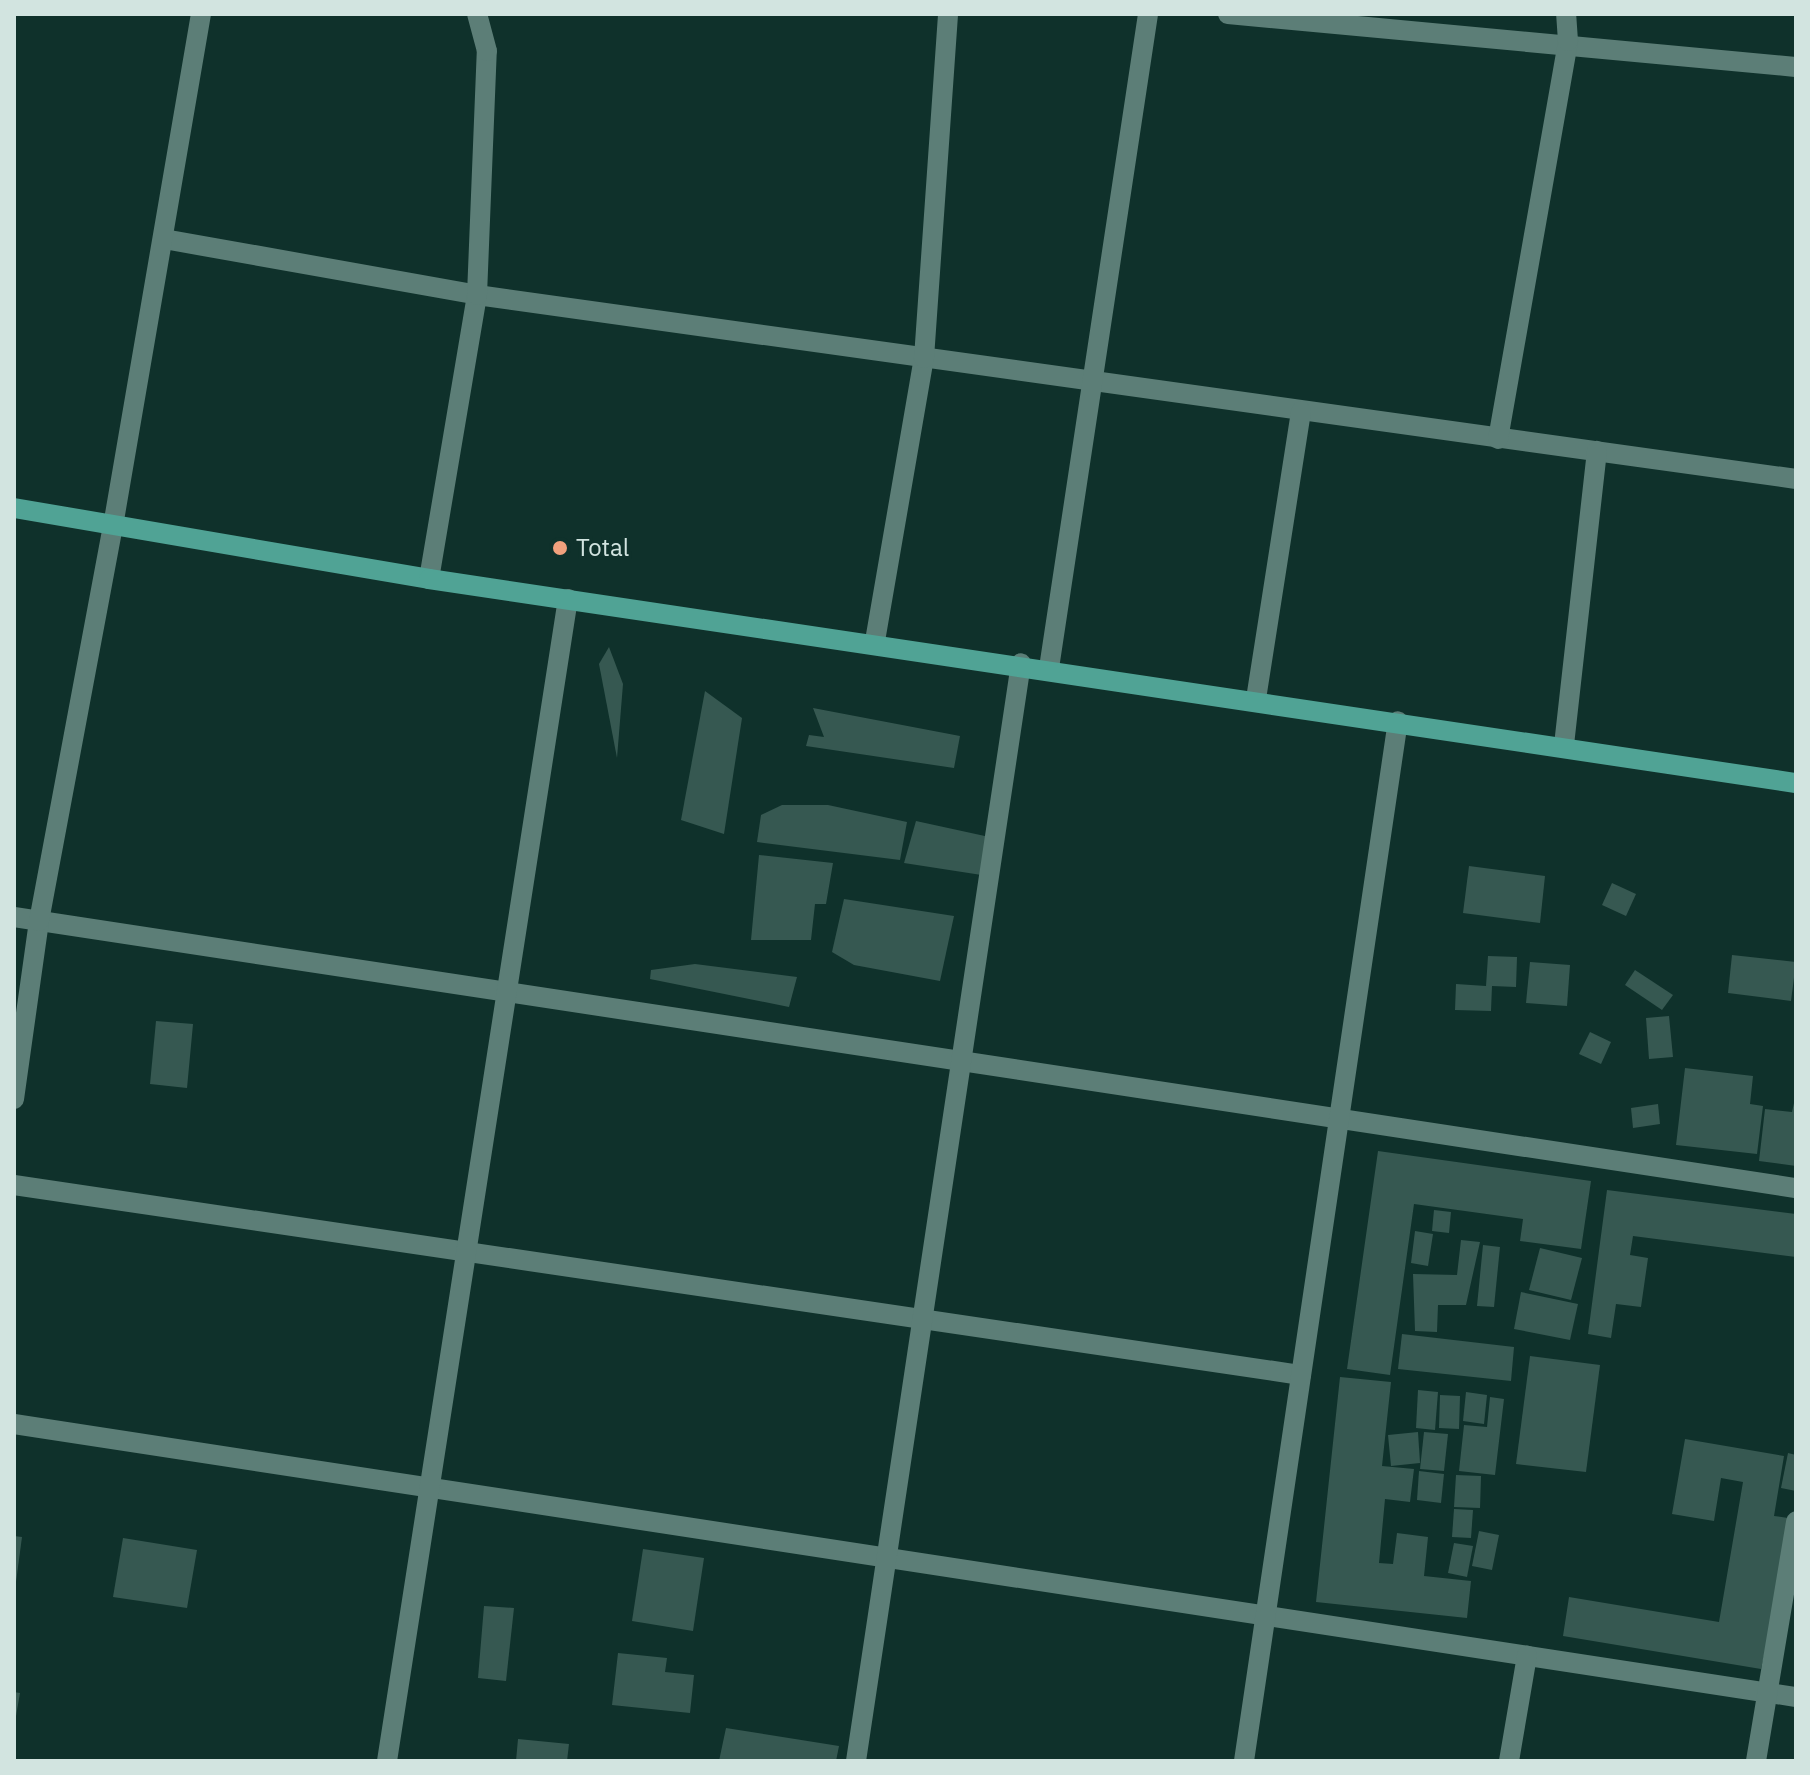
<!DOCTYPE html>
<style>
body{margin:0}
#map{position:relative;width:1810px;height:1775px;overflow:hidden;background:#0f312b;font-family:"IBM Plex Sans",sans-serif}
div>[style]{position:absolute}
.building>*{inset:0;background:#365851}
.minor>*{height:20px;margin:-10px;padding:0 10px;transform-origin:10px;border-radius:10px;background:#5c7e77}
.tertiary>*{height:20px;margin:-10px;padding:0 10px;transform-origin:10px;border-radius:10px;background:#5c7e77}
.primary>*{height:20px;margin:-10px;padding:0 10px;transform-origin:10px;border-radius:10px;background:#50a395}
.dots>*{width:22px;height:22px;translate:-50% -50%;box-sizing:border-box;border:4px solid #0f312b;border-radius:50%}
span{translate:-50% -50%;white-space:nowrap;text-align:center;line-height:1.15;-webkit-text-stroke:6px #0f312b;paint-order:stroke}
.poi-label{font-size:24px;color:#d2e4e0}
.left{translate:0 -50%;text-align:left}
.frame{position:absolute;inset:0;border:16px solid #d2e4e0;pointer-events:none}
</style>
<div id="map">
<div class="building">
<i style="clip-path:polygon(609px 647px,623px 684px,617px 758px,599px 664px)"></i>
<i style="clip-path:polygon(705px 691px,742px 718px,724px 834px,681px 820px)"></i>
<i style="clip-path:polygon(813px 708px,960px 736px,954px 768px,806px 746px,809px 735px,824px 737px)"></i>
<i style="clip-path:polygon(782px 805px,828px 805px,907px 822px,900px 860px,757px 842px,761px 815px)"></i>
<i style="clip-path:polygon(916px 821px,994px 838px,988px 876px,904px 863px)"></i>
<i style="clip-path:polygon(759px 855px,833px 863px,826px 904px,815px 904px,811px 940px,751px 940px)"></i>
<i style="clip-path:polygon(1469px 866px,1545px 876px,1540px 923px,1463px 913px)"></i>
<i style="clip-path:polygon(1612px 883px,1636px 894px,1626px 916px,1602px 905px)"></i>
<i style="clip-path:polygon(844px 899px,954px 916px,940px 981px,854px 965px,832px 952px)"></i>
<i style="clip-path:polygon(1732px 955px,1796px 962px,1791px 1001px,1728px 993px)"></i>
<i style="clip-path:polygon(1488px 956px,1517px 957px,1516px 987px,1492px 986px,1491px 1011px,1455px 1010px,1456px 984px,1486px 986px)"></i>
<i style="clip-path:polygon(1530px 962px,1570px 965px,1567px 1006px,1526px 1003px)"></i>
<i style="clip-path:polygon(695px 964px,797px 977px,789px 1007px,650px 979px,651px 970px)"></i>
<i style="clip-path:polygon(1635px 970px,1673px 995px,1662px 1010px,1625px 985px)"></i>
<i style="clip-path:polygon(1669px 1016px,1673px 1057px,1649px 1059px,1646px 1018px)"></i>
<i style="clip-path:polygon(156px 1021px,193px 1024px,187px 1088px,150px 1084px)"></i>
<i style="clip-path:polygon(1590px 1032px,1611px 1042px,1601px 1064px,1579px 1054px)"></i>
<i style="clip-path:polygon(1685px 1068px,1753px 1076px,1750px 1104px,1763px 1106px,1757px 1154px,1676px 1145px)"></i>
<i style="clip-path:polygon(1796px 1094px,1796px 1166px,1759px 1161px,1765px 1109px,1792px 1112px)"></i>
<i style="clip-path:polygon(1658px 1104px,1660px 1124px,1633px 1128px,1631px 1108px)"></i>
<i style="clip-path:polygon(1378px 1151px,1591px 1181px,1581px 1249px,1520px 1241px,1523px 1219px,1414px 1204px,1390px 1375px,1347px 1369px)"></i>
<i style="clip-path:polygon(1607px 1190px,1796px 1214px,1796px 1257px,1633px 1236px,1630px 1255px,1648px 1258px,1641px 1307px,1616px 1304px,1611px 1338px,1588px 1334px)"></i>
<i style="clip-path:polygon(1434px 1210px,1451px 1212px,1449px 1233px,1432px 1231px)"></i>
<i style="clip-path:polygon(1415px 1231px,1433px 1234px,1428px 1266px,1411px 1263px)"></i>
<i style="clip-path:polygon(1461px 1240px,1480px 1242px,1466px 1305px,1438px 1305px,1437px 1332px,1415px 1331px,1413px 1274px,1457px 1275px)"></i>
<i style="clip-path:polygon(1483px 1245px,1500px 1247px,1494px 1307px,1477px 1306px)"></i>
<i style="clip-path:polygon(1540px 1248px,1582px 1258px,1571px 1300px,1529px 1290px)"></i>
<i style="clip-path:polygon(1521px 1292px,1578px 1304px,1570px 1340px,1514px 1329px)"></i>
<i style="clip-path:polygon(1402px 1334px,1514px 1347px,1511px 1381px,1398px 1369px)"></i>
<i style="clip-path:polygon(1530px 1356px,1600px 1365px,1586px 1472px,1516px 1464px)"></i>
<i style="clip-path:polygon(1340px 1377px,1391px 1382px,1382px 1466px,1414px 1469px,1410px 1502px,1385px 1499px,1379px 1563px,1393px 1564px,1397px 1533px,1428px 1537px,1424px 1576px,1471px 1581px,1467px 1618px,1316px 1602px)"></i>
<i style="clip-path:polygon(1418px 1390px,1438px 1392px,1435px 1430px,1416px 1428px)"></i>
<i style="clip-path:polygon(1466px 1392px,1487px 1395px,1484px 1424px,1463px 1421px)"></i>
<i style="clip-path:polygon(1440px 1395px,1460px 1396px,1459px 1429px,1439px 1428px)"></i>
<i style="clip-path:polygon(1490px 1397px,1504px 1399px,1495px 1475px,1459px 1471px,1464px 1425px,1487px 1427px)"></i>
<i style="clip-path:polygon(1418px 1432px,1420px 1463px,1391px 1466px,1388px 1435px)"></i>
<i style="clip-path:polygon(1424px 1432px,1448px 1434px,1444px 1471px,1420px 1469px)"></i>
<i style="clip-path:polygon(1685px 1439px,1784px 1456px,1774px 1516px,1795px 1519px,1761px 1669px,1563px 1636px,1569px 1597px,1719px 1622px,1743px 1482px,1721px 1478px,1714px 1521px,1672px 1514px)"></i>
<i style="clip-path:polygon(1788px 1453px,1796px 1455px,1796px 1491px,1781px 1488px)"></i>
<i style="clip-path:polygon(1419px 1471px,1444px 1474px,1441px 1503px,1417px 1500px)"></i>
<i style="clip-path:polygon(1456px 1475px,1481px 1476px,1480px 1508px,1454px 1507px)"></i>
<i style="clip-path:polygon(1454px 1509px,1473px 1510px,1471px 1538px,1452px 1537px)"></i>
<i style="clip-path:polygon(1479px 1531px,1499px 1535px,1492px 1570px,1472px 1566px)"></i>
<i style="clip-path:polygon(14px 1536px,22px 1537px,16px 1582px,14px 1582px)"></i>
<i style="clip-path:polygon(123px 1538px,197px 1550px,187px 1608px,113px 1597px)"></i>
<i style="clip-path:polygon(1454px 1543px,1473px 1546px,1467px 1577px,1448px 1573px)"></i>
<i style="clip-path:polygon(643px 1549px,704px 1558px,693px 1631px,632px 1621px)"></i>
<i style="clip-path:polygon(484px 1606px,514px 1608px,506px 1681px,478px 1678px)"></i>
<i style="clip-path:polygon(618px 1653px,667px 1658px,665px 1672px,694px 1675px,690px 1713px,612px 1705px)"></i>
<i style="clip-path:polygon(14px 1692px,20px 1693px,16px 1716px,14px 1716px)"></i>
<i style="clip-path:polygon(726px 1728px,839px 1746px,836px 1761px,719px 1761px)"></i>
<i style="clip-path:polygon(518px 1739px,569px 1744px,567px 1761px,516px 1761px)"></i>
</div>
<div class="minor">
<i style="left:1228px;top:14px;width:570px;rotate:5.33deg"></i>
<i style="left:164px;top:239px;width:318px;rotate:10.1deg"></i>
<i style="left:477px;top:295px;width:1332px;rotate:7.94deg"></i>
<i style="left:1498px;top:439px;width:404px;rotate:-80deg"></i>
<i style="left:1568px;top:41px;width:27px;rotate:-94deg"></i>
<i style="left:429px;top:579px;width:288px;rotate:-80.4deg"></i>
<i style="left:477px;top:295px;width:244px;rotate:-87.7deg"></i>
<i style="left:487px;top:51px;width:38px;rotate:-105deg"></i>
<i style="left:875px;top:641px;width:287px;rotate:-80.2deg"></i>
<i style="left:924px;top:358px;width:345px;rotate:-86deg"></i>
<i style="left:1049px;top:668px;width:661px;rotate:-81.39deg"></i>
<i style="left:1256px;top:699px;width:291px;rotate:-81.1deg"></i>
<i style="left:1564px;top:745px;width:296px;rotate:-83.6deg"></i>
<i style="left:14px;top:917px;width:1802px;rotate:8.65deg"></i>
<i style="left:14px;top:1099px;width:180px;rotate:-82deg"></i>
<i style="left:39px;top:921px;width:402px;rotate:-79.4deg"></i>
<i style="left:14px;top:1185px;width:1301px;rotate:8.4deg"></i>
<i style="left:14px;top:1424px;width:1803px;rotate:8.71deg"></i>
<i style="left:387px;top:1761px;width:1176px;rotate:-81.15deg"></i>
<i style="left:856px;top:1761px;width:1110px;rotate:-81.45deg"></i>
<i style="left:1244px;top:1761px;width:1051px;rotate:-81.58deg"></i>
<i style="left:1509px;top:1761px;width:107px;rotate:-80.3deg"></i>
<i style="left:1756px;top:1761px;width:243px;rotate:-80.5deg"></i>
</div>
<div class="tertiary">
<i style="left:113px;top:526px;width:520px;rotate:-80.25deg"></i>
</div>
<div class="primary">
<i style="left:14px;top:508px;width:421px;rotate:9.7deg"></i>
<i style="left:429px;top:579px;width:1382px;rotate:8.49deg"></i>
</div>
<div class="dots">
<i style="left:560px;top:548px;background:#f1a17d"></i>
</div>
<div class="poi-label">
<span class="left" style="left:576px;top:548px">Total</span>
</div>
<div class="frame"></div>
</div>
